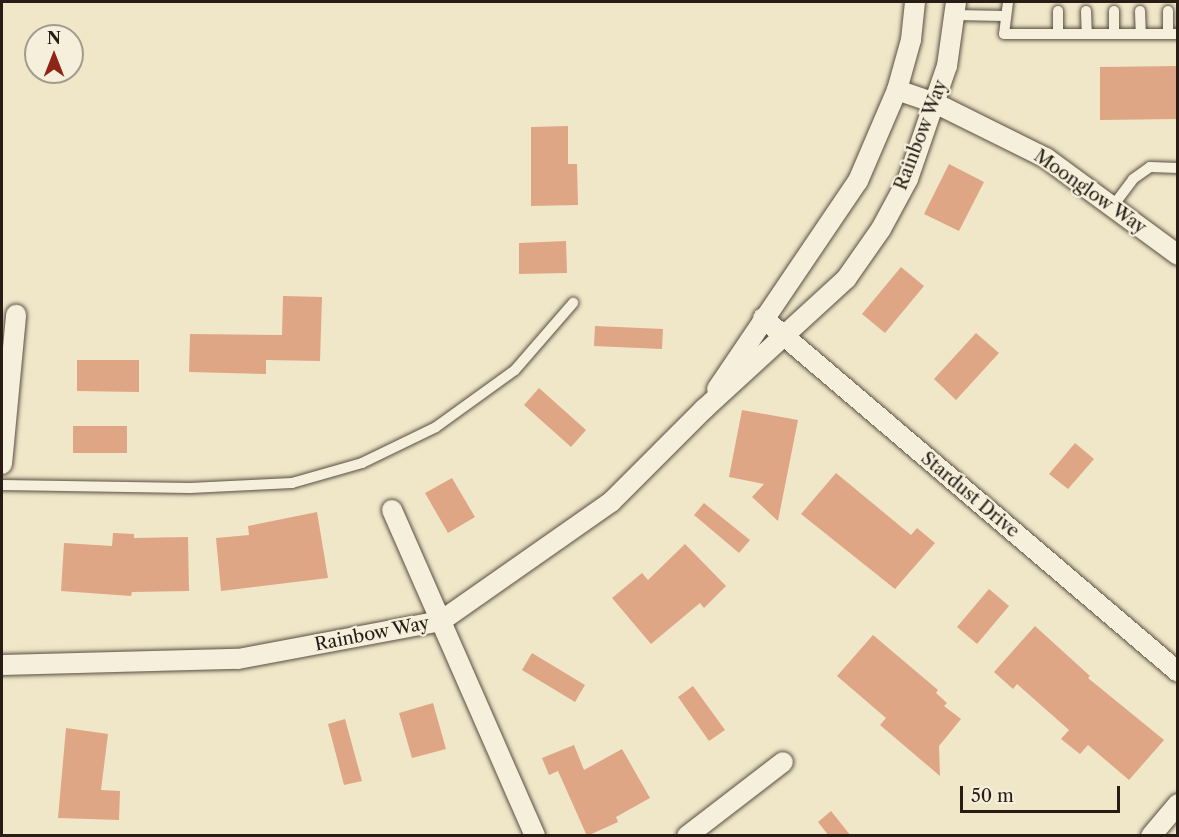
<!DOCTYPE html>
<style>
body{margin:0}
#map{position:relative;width:1179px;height:837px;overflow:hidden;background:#f0e7c9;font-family:"Libre Caslon Text",serif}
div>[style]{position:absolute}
.building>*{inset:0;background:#dea684}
.roads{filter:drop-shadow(0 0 2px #5a4f41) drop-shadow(0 0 2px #5a4f41)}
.lane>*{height:10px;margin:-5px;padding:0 5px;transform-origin:5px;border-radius:5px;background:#f5efdc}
.street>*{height:20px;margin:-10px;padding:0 10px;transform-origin:10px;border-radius:10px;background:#f5efdc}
span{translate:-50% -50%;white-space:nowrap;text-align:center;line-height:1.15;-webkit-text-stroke:4.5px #f5efdc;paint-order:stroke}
.street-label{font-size:18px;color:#281c14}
.frame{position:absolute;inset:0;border:3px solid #281c14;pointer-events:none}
.north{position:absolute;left:24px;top:24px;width:60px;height:60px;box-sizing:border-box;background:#f5efdc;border:2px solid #a39b8c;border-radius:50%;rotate:0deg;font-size:16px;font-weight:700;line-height:24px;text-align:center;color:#281c14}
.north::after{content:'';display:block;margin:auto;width:21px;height:27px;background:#8f2418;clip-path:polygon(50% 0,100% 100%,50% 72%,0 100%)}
.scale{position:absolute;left:960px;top:786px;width:160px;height:27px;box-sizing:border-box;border:3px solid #281c14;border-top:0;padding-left:8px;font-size:18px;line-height:21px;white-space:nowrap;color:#281c14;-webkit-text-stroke:4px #f5efdc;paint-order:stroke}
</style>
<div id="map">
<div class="building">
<i style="clip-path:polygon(1178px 66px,1178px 119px,1100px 120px,1100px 67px)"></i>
<i style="clip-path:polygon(568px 126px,568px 164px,577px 164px,578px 205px,531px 206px,531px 127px)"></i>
<i style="clip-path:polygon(949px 164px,984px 182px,959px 231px,924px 214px)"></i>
<i style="clip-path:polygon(566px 241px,567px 273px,519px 274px,519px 243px)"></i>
<i style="clip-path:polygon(901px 267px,924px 286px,885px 333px,862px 314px)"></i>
<i style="clip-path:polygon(283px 296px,322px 297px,320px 361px,266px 360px,266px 374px,189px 372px,190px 334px,282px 335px)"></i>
<i style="clip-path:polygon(595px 326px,663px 329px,662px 349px,594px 346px)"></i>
<i style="clip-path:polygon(976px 333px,999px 353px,956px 400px,934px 379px)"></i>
<i style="clip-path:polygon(77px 360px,139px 360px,139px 392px,77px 391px)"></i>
<i style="clip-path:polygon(539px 388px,586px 430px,571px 447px,524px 405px)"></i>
<i style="clip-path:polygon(742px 410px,798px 420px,778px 521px,752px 497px,764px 484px,729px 477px)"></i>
<i style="clip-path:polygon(73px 426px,127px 426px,127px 453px,73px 453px)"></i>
<i style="clip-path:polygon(1075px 443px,1094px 459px,1068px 489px,1049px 474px)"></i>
<i style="clip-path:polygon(836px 473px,911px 535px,917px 528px,935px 543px,895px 589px,801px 514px)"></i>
<i style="clip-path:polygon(452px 478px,475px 517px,448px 533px,425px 493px)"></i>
<i style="clip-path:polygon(704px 503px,750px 540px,739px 553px,694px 515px)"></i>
<i style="clip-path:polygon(317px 512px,328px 578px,221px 591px,216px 538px,249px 535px,248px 526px)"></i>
<i style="clip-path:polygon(113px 533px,134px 534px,134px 538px,188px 537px,189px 591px,132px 592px,131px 596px,61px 591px,64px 543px,112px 546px)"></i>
<i style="clip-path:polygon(685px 544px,726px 586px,704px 608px,700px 603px,651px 644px,612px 598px,642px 573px,648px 580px)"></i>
<i style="clip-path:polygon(989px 589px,1009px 606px,977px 644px,957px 627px)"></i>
<i style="clip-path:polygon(1035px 626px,1090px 676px,1088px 678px,1164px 740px,1129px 780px,1088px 745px,1080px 754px,1061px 739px,1069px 730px,1017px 684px,1013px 689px,994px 672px)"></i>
<i style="clip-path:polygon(873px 635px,938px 690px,936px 693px,947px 703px,944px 706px,961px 719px,939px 746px,940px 776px,880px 725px,886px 718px,837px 676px)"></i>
<i style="clip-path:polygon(532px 653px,585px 685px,575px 702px,522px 670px)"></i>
<i style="clip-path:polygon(693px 686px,725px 730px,709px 741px,678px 697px)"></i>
<i style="clip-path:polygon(433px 703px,446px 749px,412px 758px,399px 713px)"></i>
<i style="clip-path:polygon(345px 719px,362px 781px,344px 785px,328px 724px)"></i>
<i style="clip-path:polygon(66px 728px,108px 734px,101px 790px,120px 791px,119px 820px,58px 818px)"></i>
<i style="clip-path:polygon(574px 745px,584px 770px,622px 749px,650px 798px,616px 817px,618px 822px,587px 836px,558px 771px,549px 775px,542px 758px)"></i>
<i style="clip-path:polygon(831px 811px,851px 836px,829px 836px,818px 822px)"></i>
</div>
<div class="roads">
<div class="lane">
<i style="left:1008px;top:2px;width:32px;rotate:97deg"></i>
<i style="left:1004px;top:34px;width:174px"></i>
<i style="left:1058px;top:11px;width:23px;rotate:90deg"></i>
<i style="left:1086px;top:11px;width:23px;rotate:88deg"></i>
<i style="left:1114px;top:11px;width:23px;rotate:90deg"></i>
<i style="left:1140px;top:11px;width:23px;rotate:88deg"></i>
<i style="left:1168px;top:11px;width:23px;rotate:90deg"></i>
<i style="left:956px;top:15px;width:48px;rotate:1.2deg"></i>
<i style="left:1113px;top:206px;width:34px;rotate:-53deg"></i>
<i style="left:1133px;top:179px;width:21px;rotate:-35deg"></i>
<i style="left:1150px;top:167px;width:28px;rotate:2deg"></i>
<i style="left:2px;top:485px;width:188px;rotate:0.9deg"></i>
<i style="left:190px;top:488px;width:102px;rotate:-2.8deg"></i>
<i style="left:292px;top:483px;width:73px;rotate:-15.9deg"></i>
<i style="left:362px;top:463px;width:82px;rotate:-25.9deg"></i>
<i style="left:436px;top:427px;width:97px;rotate:-35.8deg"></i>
<i style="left:515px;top:370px;width:89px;rotate:-49.1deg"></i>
</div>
<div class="street">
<i style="left:897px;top:90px;width:40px;rotate:18.9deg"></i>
<i style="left:935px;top:103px;width:124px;rotate:26.4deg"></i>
<i style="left:1046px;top:158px;width:164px;rotate:36.3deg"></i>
<i style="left:763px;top:318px;width:545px;rotate:40.46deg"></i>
<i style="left:717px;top:389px;width:251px;rotate:-55.9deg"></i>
<i style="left:858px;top:181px;width:99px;rotate:-66.8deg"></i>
<i style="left:897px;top:90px;width:52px;rotate:-74.4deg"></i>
<i style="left:911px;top:40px;width:38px;rotate:-84deg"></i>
<i style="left:2px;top:464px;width:150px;rotate:-84.6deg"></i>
<i style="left:392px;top:510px;width:356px;rotate:66.3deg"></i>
<i style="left:2px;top:665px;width:236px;rotate:-1.5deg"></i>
<i style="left:238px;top:659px;width:207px;rotate:-10.6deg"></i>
<i style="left:441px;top:621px;width:208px;rotate:-35deg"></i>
<i style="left:611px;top:502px;width:132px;rotate:-45deg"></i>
<i style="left:704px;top:409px;width:193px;rotate:-42.5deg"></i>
<i style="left:846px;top:279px;width:61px;rotate:-55deg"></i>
<i style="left:881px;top:229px;width:57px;rotate:-61.6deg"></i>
<i style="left:908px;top:179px;width:120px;rotate:-71deg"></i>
<i style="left:947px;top:66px;width:65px;rotate:-82deg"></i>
<i style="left:687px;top:836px;width:121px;rotate:-37.6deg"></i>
<i style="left:1151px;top:836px;width:42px;rotate:-49.8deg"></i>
</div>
</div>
<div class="street-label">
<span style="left:921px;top:135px;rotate:-69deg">Rainbow Way</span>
<span style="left:1090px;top:192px;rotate:35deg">Moonglow Way</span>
<span style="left:970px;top:495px;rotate:40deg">Stardust Drive</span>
<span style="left:372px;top:634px;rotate:-11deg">Rainbow Way</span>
</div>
<div class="frame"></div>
<div class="north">N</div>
<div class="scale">50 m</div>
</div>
